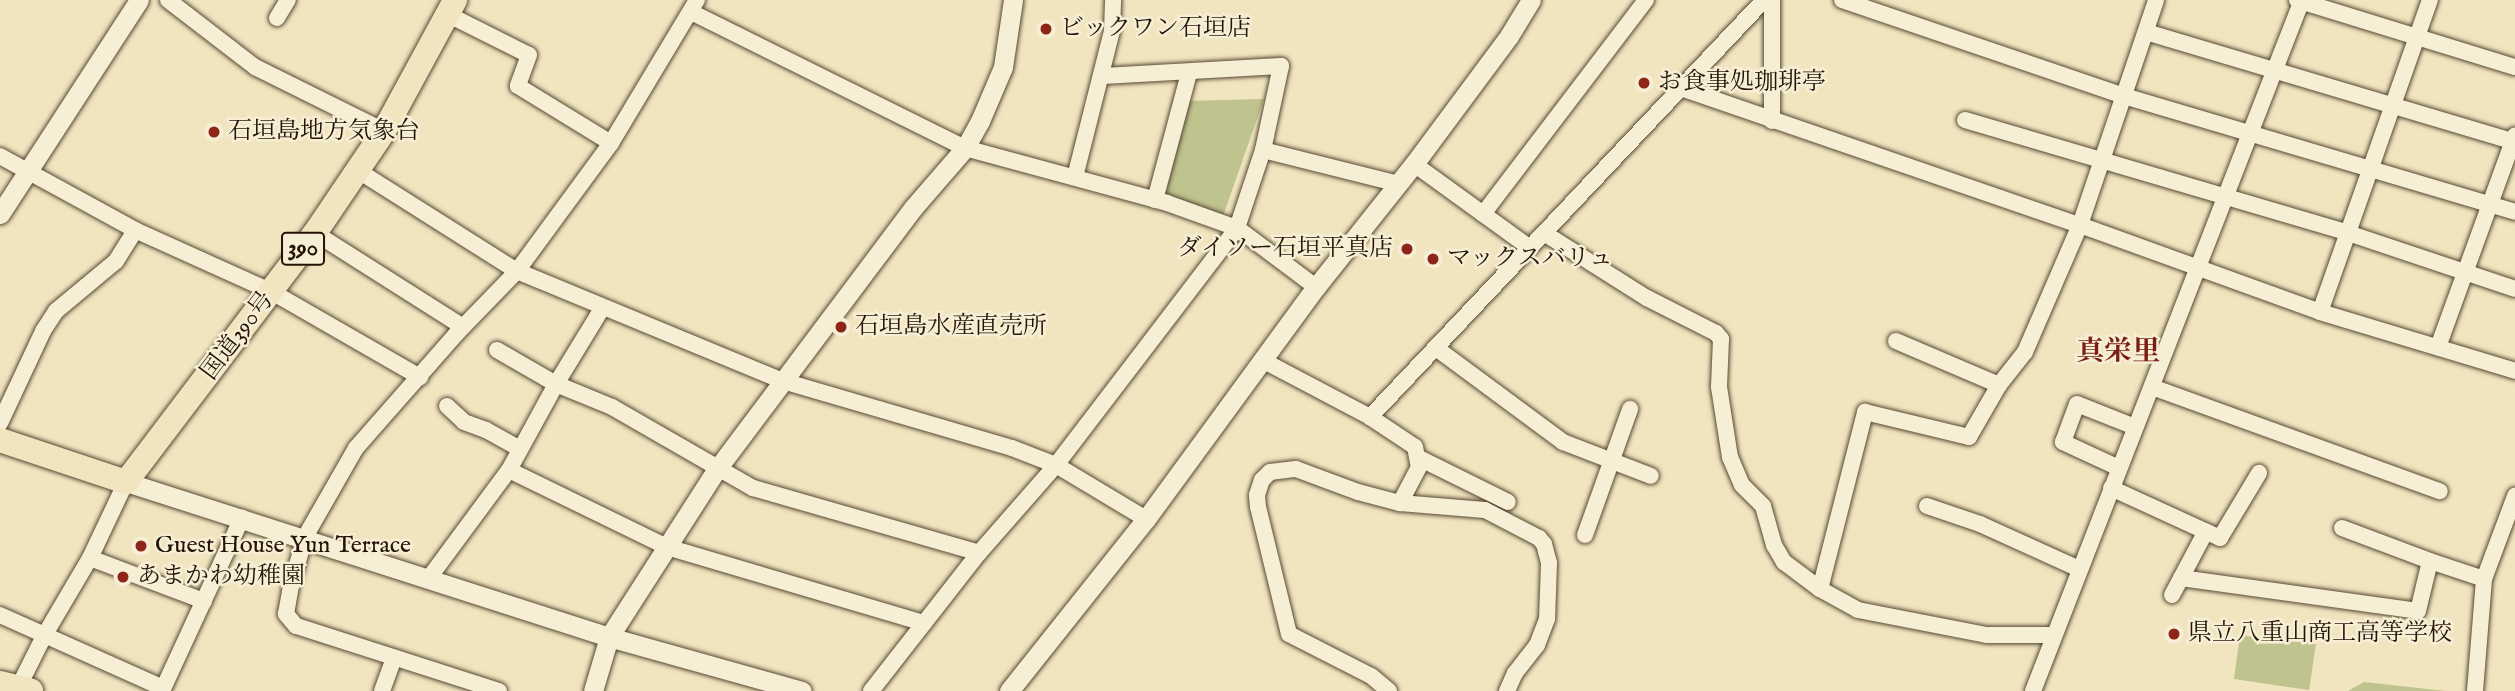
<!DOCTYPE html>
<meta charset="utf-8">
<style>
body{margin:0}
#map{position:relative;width:2515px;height:691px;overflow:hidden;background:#f1e5bf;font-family:"IM FELL English","Noto Serif JP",serif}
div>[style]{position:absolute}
.green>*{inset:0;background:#bfc38e}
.roads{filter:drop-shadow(0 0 2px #574834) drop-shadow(0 0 2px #574834)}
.minor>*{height:16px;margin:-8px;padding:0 8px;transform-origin:8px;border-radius:8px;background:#f6eed5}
.tertiary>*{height:19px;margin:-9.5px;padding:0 9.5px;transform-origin:9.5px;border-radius:9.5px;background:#f6eed5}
.trunk>*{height:24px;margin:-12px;padding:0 12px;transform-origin:12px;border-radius:12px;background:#f1e5bf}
.dots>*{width:19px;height:19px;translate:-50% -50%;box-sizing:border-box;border:4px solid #f6eed5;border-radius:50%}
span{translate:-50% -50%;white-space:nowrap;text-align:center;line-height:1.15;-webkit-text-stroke:5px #f6eed5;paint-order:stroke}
.shield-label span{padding:2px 5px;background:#f6eed5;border:2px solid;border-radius:5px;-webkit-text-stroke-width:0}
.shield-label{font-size:23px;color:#241306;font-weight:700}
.poi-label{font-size:24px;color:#241306}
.left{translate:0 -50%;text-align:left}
.right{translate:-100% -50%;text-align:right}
.street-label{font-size:24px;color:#241306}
.quarter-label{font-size:28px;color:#7a1f14;font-weight:700}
</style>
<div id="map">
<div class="green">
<i style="clip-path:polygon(1264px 99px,1222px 219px,1160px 198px,1185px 101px)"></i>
<i style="clip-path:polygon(2240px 635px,2316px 644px,2309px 690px,2234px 679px)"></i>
<i style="clip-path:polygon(2364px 682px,2446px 691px,2348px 691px)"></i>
</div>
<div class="roads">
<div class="minor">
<i style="left:168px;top:0;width:110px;rotate:37.6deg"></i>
<i style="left:255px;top:67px;width:144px;rotate:26.4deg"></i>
<i style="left:1772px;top:0;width:121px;rotate:90deg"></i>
<i style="left:1842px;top:0;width:298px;rotate:18.8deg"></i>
<i style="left:2124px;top:96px;width:408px;rotate:16.5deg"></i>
<i style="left:2297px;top:0;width:228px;rotate:17.1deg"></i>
<i style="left:691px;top:12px;width:306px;rotate:26.4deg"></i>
<i style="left:965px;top:148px;width:209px;rotate:15.2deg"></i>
<i style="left:1167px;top:203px;width:74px;rotate:19.7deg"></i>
<i style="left:1237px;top:228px;width:99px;rotate:36.8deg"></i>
<i style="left:449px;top:15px;width:89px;rotate:26.6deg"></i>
<i style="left:529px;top:55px;width:33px;rotate:110deg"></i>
<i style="left:518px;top:86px;width:109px;rotate:31.5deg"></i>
<i style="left:277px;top:18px;width:21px;rotate:-59deg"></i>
<i style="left:2146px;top:32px;width:385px;rotate:16.6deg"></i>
<i style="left:1681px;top:88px;width:422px;rotate:19deg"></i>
<i style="left:2080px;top:225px;width:255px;rotate:19.9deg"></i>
<i style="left:2320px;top:312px;width:204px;rotate:16.8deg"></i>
<i style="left:1965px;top:120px;width:399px;rotate:16.4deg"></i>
<i style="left:2348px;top:233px;width:176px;rotate:18.5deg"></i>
<i style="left:1263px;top:150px;width:139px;rotate:14.1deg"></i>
<i style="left:0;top:156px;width:154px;rotate:28.7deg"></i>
<i style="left:135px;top:230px;width:150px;rotate:24.3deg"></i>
<i style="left:272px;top:292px;width:171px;rotate:29.9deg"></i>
<i style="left:1414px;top:164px;width:143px;rotate:35.9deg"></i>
<i style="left:357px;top:170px;width:189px;rotate:32.3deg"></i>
<i style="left:517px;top:271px;width:288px;rotate:22.5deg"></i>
<i style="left:783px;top:381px;width:239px;rotate:16.3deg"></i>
<i style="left:1012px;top:448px;width:47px;rotate:21.1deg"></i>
<i style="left:1056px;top:465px;width:105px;rotate:31deg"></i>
<i style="left:1075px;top:177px;width:151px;rotate:-75.8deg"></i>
<i style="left:1112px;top:31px;width:31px;rotate:-88deg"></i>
<i style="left:1155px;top:200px;width:131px;rotate:-75deg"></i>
<i style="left:1483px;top:214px;width:269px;rotate:-52.7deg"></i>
<i style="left:315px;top:233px;width:175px;rotate:32.4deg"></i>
<i style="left:1544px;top:233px;width:122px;rotate:32.3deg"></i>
<i style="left:1647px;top:298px;width:77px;rotate:26.9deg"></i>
<i style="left:1716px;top:333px;width:8px;rotate:50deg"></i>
<i style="left:1721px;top:339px;width:48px;rotate:92.4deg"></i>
<i style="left:1719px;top:387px;width:71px;rotate:81.1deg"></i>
<i style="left:1730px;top:457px;width:30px;rotate:67deg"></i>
<i style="left:1742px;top:485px;width:30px;rotate:45deg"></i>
<i style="left:1763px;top:506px;width:41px;rotate:74.2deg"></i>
<i style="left:1774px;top:545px;width:20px;rotate:60deg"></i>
<i style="left:1784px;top:562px;width:45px;rotate:36.9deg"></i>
<i style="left:1820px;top:589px;width:43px;rotate:28.9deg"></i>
<i style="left:1858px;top:610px;width:131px;rotate:11deg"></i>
<i style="left:1987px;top:635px;width:67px"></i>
<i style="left:2320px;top:312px;width:331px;rotate:-70.6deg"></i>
<i style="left:1896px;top:341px;width:112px;rotate:23.1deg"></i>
<i style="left:2438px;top:347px;width:225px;rotate:-70deg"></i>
<i style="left:1436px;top:348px;width:158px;rotate:36.5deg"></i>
<i style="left:1563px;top:442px;width:94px;rotate:21.1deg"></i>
<i style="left:497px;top:350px;width:68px;rotate:30deg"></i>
<i style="left:556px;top:384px;width:61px;rotate:22.3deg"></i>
<i style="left:612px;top:407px;width:163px;rotate:29.9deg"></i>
<i style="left:753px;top:488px;width:235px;rotate:16deg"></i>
<i style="left:1264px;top:361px;width:120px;rotate:27.8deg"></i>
<i style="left:1370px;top:417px;width:54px;rotate:33.7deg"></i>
<i style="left:1415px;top:447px;width:20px;rotate:79deg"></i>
<i style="left:1419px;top:467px;width:41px;rotate:117.8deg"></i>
<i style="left:2152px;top:387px;width:306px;rotate:19.9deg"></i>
<i style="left:447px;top:406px;width:23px;rotate:43deg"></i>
<i style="left:464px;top:422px;width:23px;rotate:20deg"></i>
<i style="left:486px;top:430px;width:39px;rotate:29deg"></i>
<i style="left:1370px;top:417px;width:574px;rotate:-46.62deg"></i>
<i style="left:0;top:423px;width:102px;rotate:-64.9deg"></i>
<i style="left:43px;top:331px;width:24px;rotate:-57deg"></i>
<i style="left:56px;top:311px;width:78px;rotate:-39.8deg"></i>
<i style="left:116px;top:261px;width:36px;rotate:-58deg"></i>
<i style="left:1419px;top:458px;width:99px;rotate:26.3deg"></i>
<i style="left:2119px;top:468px;width:62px;rotate:-155.1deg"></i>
<i style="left:2063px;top:442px;width:40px;rotate:-69.8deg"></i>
<i style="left:2077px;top:404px;width:62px;rotate:21.6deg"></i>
<i style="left:509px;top:470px;width:176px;rotate:26deg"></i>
<i style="left:667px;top:547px;width:268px;rotate:16.5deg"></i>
<i style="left:2111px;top:488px;width:120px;rotate:24.6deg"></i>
<i style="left:2220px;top:538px;width:76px;rotate:-59deg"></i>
<i style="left:1927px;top:506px;width:56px;rotate:18.8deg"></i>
<i style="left:1980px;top:524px;width:109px;rotate:24.4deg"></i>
<i style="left:1585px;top:535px;width:134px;rotate:-70.3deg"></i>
<i style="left:90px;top:558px;width:122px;rotate:20.7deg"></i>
<i style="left:2430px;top:561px;width:57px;rotate:18.4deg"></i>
<i style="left:429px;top:578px;width:134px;rotate:-53.5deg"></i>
<i style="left:509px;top:470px;width:98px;rotate:-61.3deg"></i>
<i style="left:556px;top:384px;width:90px;rotate:-58.6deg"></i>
<i style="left:2181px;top:578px;width:239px;rotate:7.9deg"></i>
<i style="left:2418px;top:611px;width:51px;rotate:-76.5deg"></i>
<i style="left:2430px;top:561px;width:94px;rotate:-159.4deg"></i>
<i style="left:1820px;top:589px;width:183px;rotate:-75.7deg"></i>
<i style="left:1865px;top:412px;width:107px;rotate:13.5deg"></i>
<i style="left:1969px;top:437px;width:60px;rotate:-60deg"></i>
<i style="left:1999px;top:385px;width:42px;rotate:-51.8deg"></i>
<i style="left:2025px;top:352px;width:138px;rotate:-66.6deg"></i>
<i style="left:2080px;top:225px;width:237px;rotate:-71.3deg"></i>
<i style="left:2172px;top:595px;width:72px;rotate:-62deg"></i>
<i style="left:0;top:615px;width:179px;rotate:24.1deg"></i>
<i style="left:18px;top:688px;width:58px;rotate:-63.4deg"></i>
<i style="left:44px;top:636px;width:91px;rotate:-59.5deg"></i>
<i style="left:90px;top:558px;width:84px;rotate:-64.7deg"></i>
<i style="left:162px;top:691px;width:191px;rotate:-65.2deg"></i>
<i style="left:382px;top:691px;width:35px;rotate:-70deg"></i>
<i style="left:499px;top:691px;width:213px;rotate:-162.2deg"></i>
<i style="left:296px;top:626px;width:16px;rotate:-130deg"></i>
<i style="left:286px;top:614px;width:28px;rotate:-80deg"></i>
<i style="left:291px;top:586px;width:51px;rotate:-74.1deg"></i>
<i style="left:305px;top:537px;width:103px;rotate:-60.2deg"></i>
<i style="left:356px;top:448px;width:153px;rotate:-48.7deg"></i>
<i style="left:457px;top:333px;width:86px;rotate:-45.9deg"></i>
<i style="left:517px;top:271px;width:159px;rotate:-53.7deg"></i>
<i style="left:611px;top:143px;width:167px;rotate:-59deg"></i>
<i style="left:871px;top:691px;width:175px;rotate:-52deg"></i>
<i style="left:979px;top:553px;width:117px;rotate:-48.8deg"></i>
<i style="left:1056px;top:465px;width:298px;rotate:-52.6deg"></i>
<i style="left:1237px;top:228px;width:82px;rotate:-71.6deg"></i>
<i style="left:1263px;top:150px;width:86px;rotate:-77.9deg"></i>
<i style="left:1281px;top:66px;width:179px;rotate:176.8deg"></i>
<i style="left:1389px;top:691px;width:23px;rotate:-140deg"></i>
<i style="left:1371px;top:676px;width:92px;rotate:-152.9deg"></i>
<i style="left:1289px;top:634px;width:131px;rotate:-103.7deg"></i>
<i style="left:1258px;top:507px;width:12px;rotate:-95deg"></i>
<i style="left:1257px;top:495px;width:16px;rotate:-72deg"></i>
<i style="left:1262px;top:480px;width:11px;rotate:-45deg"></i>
<i style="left:1270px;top:472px;width:26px;rotate:-7deg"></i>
<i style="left:1296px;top:469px;width:66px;rotate:20.4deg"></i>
<i style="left:1358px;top:492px;width:43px;rotate:14.7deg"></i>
<i style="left:1400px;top:503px;width:85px;rotate:4.7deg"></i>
<i style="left:1485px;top:510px;width:61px;rotate:27.4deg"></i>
<i style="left:1539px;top:538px;width:8px;rotate:50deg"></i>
<i style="left:1544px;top:544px;width:20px;rotate:75deg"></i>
<i style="left:1549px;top:563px;width:56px;rotate:92deg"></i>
<i style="left:1547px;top:619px;width:28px;rotate:111deg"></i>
<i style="left:1537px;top:645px;width:36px;rotate:128deg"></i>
<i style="left:1515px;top:673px;width:20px;rotate:114deg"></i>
<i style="left:2033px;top:691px;width:742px;rotate:-68.73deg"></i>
<i style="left:2475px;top:691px;width:112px;rotate:-85.4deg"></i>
<i style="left:2484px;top:579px;width:89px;rotate:-69.5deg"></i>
</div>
<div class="tertiary">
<i style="left:0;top:214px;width:255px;rotate:-57deg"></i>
<i style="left:126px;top:482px;width:507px;rotate:17.79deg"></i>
<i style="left:609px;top:637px;width:200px;rotate:15.6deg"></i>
<i style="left:593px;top:691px;width:56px;rotate:-73.5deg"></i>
<i style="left:609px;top:637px;width:200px;rotate:-57.3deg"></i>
<i style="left:717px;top:469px;width:326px;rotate:-53.1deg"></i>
<i style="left:913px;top:208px;width:79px;rotate:-49.1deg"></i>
<i style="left:965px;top:148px;width:31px;rotate:-61deg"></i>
<i style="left:980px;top:121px;width:59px;rotate:-66.9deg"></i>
<i style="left:1003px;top:67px;width:68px;rotate:-81.5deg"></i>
<i style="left:1009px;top:691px;width:220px;rotate:-51.5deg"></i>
<i style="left:1146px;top:519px;width:288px;rotate:-53.8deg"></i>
<i style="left:1316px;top:287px;width:157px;rotate:-51.5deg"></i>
<i style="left:1414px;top:164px;width:159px;rotate:-53.4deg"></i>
<i style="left:1509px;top:36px;width:42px;rotate:-58.6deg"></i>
</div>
<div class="trunk">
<i style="left:0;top:440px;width:133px;rotate:18.4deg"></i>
<i style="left:126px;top:482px;width:313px;rotate:-52.8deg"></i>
<i style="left:315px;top:233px;width:123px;rotate:-55.9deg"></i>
<i style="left:384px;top:131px;width:149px;rotate:-61.5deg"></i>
<i style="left:0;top:683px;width:32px;rotate:14deg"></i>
</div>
</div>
<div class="dots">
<i style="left:1046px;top:29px;background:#8f2418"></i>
<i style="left:1644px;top:83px;background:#8f2418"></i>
<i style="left:214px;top:132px;background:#8f2418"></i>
<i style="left:1407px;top:249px;background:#8f2418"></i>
<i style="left:1433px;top:259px;background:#8f2418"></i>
<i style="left:841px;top:327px;background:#8f2418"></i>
<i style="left:141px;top:546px;background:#8f2418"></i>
<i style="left:123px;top:577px;background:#8f2418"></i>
<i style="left:2174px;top:634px;background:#8f2418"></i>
</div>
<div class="shield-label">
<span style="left:303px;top:249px">390</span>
</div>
<div class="poi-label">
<span class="left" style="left:1060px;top:29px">ビックワン石垣店</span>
<span class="left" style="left:1658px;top:83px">お食事処珈琲亭</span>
<span class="left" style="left:228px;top:132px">石垣島地方気象台</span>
<span class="right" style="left:1393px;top:249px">ダイソー石垣平真店</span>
<span class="left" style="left:1447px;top:259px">マックスバリュ</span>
<span class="left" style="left:855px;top:327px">石垣島水産直売所</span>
<span class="left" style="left:155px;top:546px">Guest House Yun Terrace</span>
<span class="left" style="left:137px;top:577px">あまかわ幼稚園</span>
<span class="left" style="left:2188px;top:634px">県立八重山商工高等学校</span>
</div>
<div class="street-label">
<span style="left:238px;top:336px;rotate:-53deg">国道390号</span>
</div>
<div class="quarter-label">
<span style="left:2118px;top:353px">真栄里</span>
</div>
</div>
